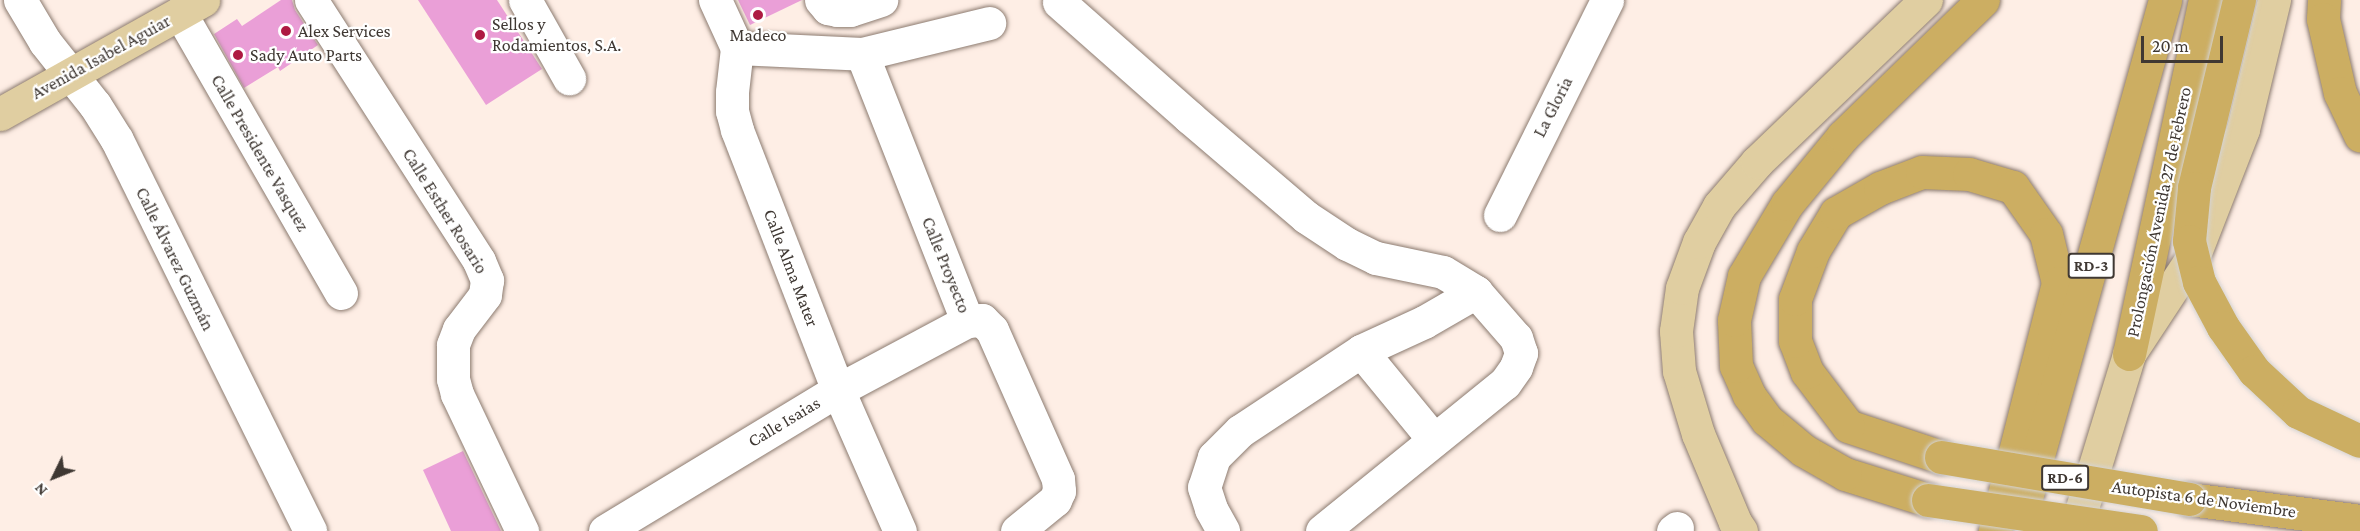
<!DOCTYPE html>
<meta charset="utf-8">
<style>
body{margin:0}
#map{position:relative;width:2360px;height:531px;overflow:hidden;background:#feeee5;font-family:"Crimson Pro",serif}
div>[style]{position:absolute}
.building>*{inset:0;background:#ea9fd7}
.roads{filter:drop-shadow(0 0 2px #8c7b70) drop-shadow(0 0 2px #8c7b70)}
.minor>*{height:33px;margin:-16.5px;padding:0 16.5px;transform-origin:16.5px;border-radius:16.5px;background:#fff}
.major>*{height:33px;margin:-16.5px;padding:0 16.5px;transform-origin:16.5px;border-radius:16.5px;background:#e0cea1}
.highway>*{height:33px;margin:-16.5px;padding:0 16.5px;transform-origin:16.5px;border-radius:16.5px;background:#ccae62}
.bridges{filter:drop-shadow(0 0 2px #d5d3d2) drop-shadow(0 0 2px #d5d3d2)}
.highway-bridge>*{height:33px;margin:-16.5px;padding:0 16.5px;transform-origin:16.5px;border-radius:16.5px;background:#ccae62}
.dots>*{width:16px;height:16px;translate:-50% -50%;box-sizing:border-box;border:3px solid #fff;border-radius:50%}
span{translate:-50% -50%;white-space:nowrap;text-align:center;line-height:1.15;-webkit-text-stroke:4.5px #fff;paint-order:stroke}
.shield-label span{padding:2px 4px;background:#fff;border:2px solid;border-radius:4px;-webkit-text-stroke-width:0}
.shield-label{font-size:16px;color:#3f3833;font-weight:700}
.poi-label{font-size:18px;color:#3f3833}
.left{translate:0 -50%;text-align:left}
.street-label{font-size:18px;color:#3f3833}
.north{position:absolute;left:24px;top:447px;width:60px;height:60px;-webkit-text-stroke:4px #fff;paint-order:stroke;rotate:227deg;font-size:16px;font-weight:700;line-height:24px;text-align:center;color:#3f3833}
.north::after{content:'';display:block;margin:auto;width:21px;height:27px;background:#3f3833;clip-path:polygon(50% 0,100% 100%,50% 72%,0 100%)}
.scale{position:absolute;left:2141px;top:36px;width:82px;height:27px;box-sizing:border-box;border:3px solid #3f3833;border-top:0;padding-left:8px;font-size:18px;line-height:21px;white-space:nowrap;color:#3f3833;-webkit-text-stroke:4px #fff;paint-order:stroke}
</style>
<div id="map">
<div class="building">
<i style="clip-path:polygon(281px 0,292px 0,295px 10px,318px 45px,280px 71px,278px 67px,244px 88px,214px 34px,237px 19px,242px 26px)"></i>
<i style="clip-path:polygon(418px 0,497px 0,542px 69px,486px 105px)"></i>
<i style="clip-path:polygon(738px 0,802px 0,750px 25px)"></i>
<i style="clip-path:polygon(463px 451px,501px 531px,451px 531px,423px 470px)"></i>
</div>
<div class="roads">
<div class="minor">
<i style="left:20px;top:0;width:49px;rotate:59.2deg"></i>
<i style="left:45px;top:42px;width:80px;rotate:51.6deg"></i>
<i style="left:95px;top:105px;width:41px;rotate:57.8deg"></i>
<i style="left:117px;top:140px;width:436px;rotate:63.7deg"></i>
<i style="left:311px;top:0;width:310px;rotate:57.2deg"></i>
<i style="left:479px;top:261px;width:21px;rotate:67deg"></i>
<i style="left:487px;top:280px;width:15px;rotate:98deg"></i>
<i style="left:485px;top:295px;width:43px;rotate:127.4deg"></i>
<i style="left:459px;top:329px;width:17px;rotate:111deg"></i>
<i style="left:453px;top:345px;width:34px;rotate:90deg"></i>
<i style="left:453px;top:379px;width:16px;rotate:75deg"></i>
<i style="left:457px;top:394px;width:152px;rotate:64.6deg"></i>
<i style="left:525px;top:0;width:90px;rotate:60.6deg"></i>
<i style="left:715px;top:0;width:53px;rotate:65.4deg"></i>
<i style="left:737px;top:48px;width:44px;rotate:96.5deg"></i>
<i style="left:732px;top:92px;width:19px;rotate:90deg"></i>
<i style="left:732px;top:111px;width:20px;rotate:75deg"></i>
<i style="left:737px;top:130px;width:279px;rotate:68.8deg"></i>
<i style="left:838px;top:390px;width:154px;rotate:66.3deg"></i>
<i style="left:821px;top:0;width:11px;rotate:49deg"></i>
<i style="left:828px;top:8px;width:9px;rotate:13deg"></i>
<i style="left:837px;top:10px;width:13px"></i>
<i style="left:850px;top:10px;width:33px;rotate:-18deg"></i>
<i style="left:1063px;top:0;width:4px;rotate:153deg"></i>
<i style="left:1059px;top:2px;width:174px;rotate:41.5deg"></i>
<i style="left:1189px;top:117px;width:154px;rotate:40.5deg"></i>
<i style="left:1306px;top:217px;width:49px;rotate:33.4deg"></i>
<i style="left:1347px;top:244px;width:32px;rotate:26deg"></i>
<i style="left:1376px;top:258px;width:68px;rotate:11.8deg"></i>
<i style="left:1443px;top:272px;width:39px;rotate:31deg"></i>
<i style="left:1476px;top:292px;width:60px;rotate:150deg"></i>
<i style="left:1424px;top:322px;width:69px;rotate:155.3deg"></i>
<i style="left:1361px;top:351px;width:145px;rotate:146.5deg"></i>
<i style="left:1240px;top:431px;width:37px;rotate:135deg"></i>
<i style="left:1214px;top:457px;width:32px;rotate:108deg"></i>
<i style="left:1204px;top:487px;width:23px;rotate:72deg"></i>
<i style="left:1211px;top:509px;width:25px;rotate:61deg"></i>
<i style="left:180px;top:13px;width:323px;rotate:60.1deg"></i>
<i style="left:737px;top:48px;width:125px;rotate:2.7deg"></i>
<i style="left:862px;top:54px;width:131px;rotate:-13.7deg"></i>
<i style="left:862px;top:54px;width:287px;rotate:68.5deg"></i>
<i style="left:967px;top:321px;width:15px;rotate:-4deg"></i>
<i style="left:982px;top:320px;width:14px;rotate:45deg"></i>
<i style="left:992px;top:330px;width:163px;rotate:66.1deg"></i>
<i style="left:1058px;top:479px;width:12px;rotate:85deg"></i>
<i style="left:1059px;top:491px;width:10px;rotate:114deg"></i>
<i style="left:1055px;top:500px;width:49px;rotate:140.8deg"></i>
<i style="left:1500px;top:215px;width:240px;rotate:-63.5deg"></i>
<i style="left:1361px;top:351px;width:115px;rotate:50.6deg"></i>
<i style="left:605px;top:531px;width:272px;rotate:-31.2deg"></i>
<i style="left:838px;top:390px;width:146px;rotate:-28.1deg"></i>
<i style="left:1322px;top:531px;width:235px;rotate:-39deg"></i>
<i style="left:1505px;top:383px;width:19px;rotate:-55deg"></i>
<i style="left:1516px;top:367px;width:15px;rotate:-70deg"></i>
<i style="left:1521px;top:353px;width:16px;rotate:-108deg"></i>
<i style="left:1516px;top:338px;width:61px;rotate:-131deg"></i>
<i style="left:1673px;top:531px;width:5px;rotate:-37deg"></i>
</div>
<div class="major">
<i style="left:0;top:114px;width:233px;rotate:-29.3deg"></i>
<i style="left:1741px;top:531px;width:11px;rotate:-124deg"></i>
<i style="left:1735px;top:522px;width:95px;rotate:-112.8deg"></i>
<i style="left:1698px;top:434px;width:66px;rotate:-106.8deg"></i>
<i style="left:1679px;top:371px;width:40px;rotate:-94.3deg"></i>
<i style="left:1676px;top:331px;width:43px;rotate:-82.1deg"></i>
<i style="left:1682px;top:288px;width:49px;rotate:-69.7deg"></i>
<i style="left:1699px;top:242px;width:41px;rotate:-60.9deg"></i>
<i style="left:1719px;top:206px;width:58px;rotate:-49.2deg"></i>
<i style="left:1757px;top:162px;width:234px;rotate:-43.8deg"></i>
<i style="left:2075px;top:531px;width:185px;rotate:-73deg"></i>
<i style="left:2129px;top:354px;width:118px;rotate:-56.7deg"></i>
<i style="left:2194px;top:255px;width:135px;rotate:-68.7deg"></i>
<i style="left:2243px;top:129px;width:133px;rotate:-76.5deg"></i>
</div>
<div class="highway">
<i style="left:2324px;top:0;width:19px;rotate:93deg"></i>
<i style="left:2323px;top:19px;width:76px;rotate:77.1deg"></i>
<i style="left:2340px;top:93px;width:47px;rotate:64.5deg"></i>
<i style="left:2129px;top:354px;width:362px;rotate:-77.9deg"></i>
<i style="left:1941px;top:457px;width:98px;rotate:-161.6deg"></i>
<i style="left:1848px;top:426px;width:68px;rotate:-127.2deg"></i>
<i style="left:1807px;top:372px;width:33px;rotate:-111deg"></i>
<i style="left:1795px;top:341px;width:42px;rotate:-90deg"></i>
<i style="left:1795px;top:299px;width:51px;rotate:-69.4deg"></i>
<i style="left:1813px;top:251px;width:44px;rotate:-58.8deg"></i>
<i style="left:1836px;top:213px;width:51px;rotate:-29.6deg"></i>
<i style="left:1880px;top:188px;width:45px;rotate:-20.9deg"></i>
<i style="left:1922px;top:172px;width:47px;rotate:2.4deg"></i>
<i style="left:1969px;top:174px;width:46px;rotate:16.5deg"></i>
<i style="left:2013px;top:187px;width:57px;rotate:54.9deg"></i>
<i style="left:2046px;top:234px;width:50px;rotate:76.2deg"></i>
<i style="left:2058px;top:283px;width:256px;rotate:104.3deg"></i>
<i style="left:2026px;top:498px;width:517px;rotate:-74.4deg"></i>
<i style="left:2189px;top:499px;width:172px;rotate:7.3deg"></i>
<i style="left:1928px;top:500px;width:87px;rotate:-162.6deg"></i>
<i style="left:1845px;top:474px;width:48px;rotate:-150.3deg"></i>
<i style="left:1803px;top:450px;width:47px;rotate:-140.2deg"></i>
<i style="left:1767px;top:420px;width:31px;rotate:-126deg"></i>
<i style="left:1749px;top:395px;width:32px;rotate:-114deg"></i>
<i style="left:1736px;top:366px;width:46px;rotate:-92.5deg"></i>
<i style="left:1734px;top:320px;width:45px;rotate:-77.2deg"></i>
<i style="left:1744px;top:276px;width:84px;rotate:-59.2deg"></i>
<i style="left:1787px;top:204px;width:88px;rotate:-50.5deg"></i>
<i style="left:1843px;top:136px;width:195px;rotate:-44.2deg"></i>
</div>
</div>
<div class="bridges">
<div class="highway-bridge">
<i style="left:2239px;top:0;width:193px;rotate:103.5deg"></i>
<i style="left:2194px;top:188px;width:53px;rotate:95.4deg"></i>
<i style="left:2189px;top:241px;width:42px;rotate:76.3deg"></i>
<i style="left:2199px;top:282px;width:51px;rotate:61.9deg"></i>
<i style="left:2223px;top:327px;width:54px;rotate:54.8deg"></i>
<i style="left:2254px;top:371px;width:60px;rotate:43deg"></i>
<i style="left:2298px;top:412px;width:68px;rotate:25.1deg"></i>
<i style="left:1941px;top:457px;width:252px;rotate:9.6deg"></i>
<i style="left:1928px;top:500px;width:215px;rotate:8.3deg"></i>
</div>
</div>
<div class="dots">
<i style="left:758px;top:15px;background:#ae1a42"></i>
<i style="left:286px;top:31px;background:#ae1a42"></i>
<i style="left:480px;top:35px;background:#ae1a42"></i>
<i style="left:238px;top:55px;background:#ae1a42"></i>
</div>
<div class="shield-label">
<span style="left:2091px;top:266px">RD-3</span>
<span style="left:2065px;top:478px">RD-6</span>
</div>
<div class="poi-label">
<span class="left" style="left:492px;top:35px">Sellos y<br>Rodamientos, S.A.</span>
<span class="left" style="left:298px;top:31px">Alex Services</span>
<span style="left:758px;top:35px">Madeco</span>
<span class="left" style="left:250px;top:55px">Sady Auto Parts</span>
</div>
<div class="street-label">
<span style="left:101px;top:57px;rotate:-29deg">Avenida Isabel Aguiar</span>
<span style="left:1553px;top:107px;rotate:-63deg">La Gloria</span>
<span style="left:260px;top:153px;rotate:60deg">Calle Presidente Vasquez</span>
<span style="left:445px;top:211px;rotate:58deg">Calle Esther Rosario</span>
<span style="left:2159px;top:212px;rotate:-78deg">Prolongación Avenida 27 de Febrero</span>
<span style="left:175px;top:259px;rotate:64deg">Calle Álvarez Guzmán</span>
<span style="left:946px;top:265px;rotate:68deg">Calle Proyecto</span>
<span style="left:791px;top:268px;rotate:69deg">Calle Alma Mater</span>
<span style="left:784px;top:422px;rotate:-31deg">Calle Isaias</span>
<span style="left:2204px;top:499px;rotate:8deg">Autopista 6 de Noviembre</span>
</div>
<div class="north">N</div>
<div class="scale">20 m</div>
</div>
